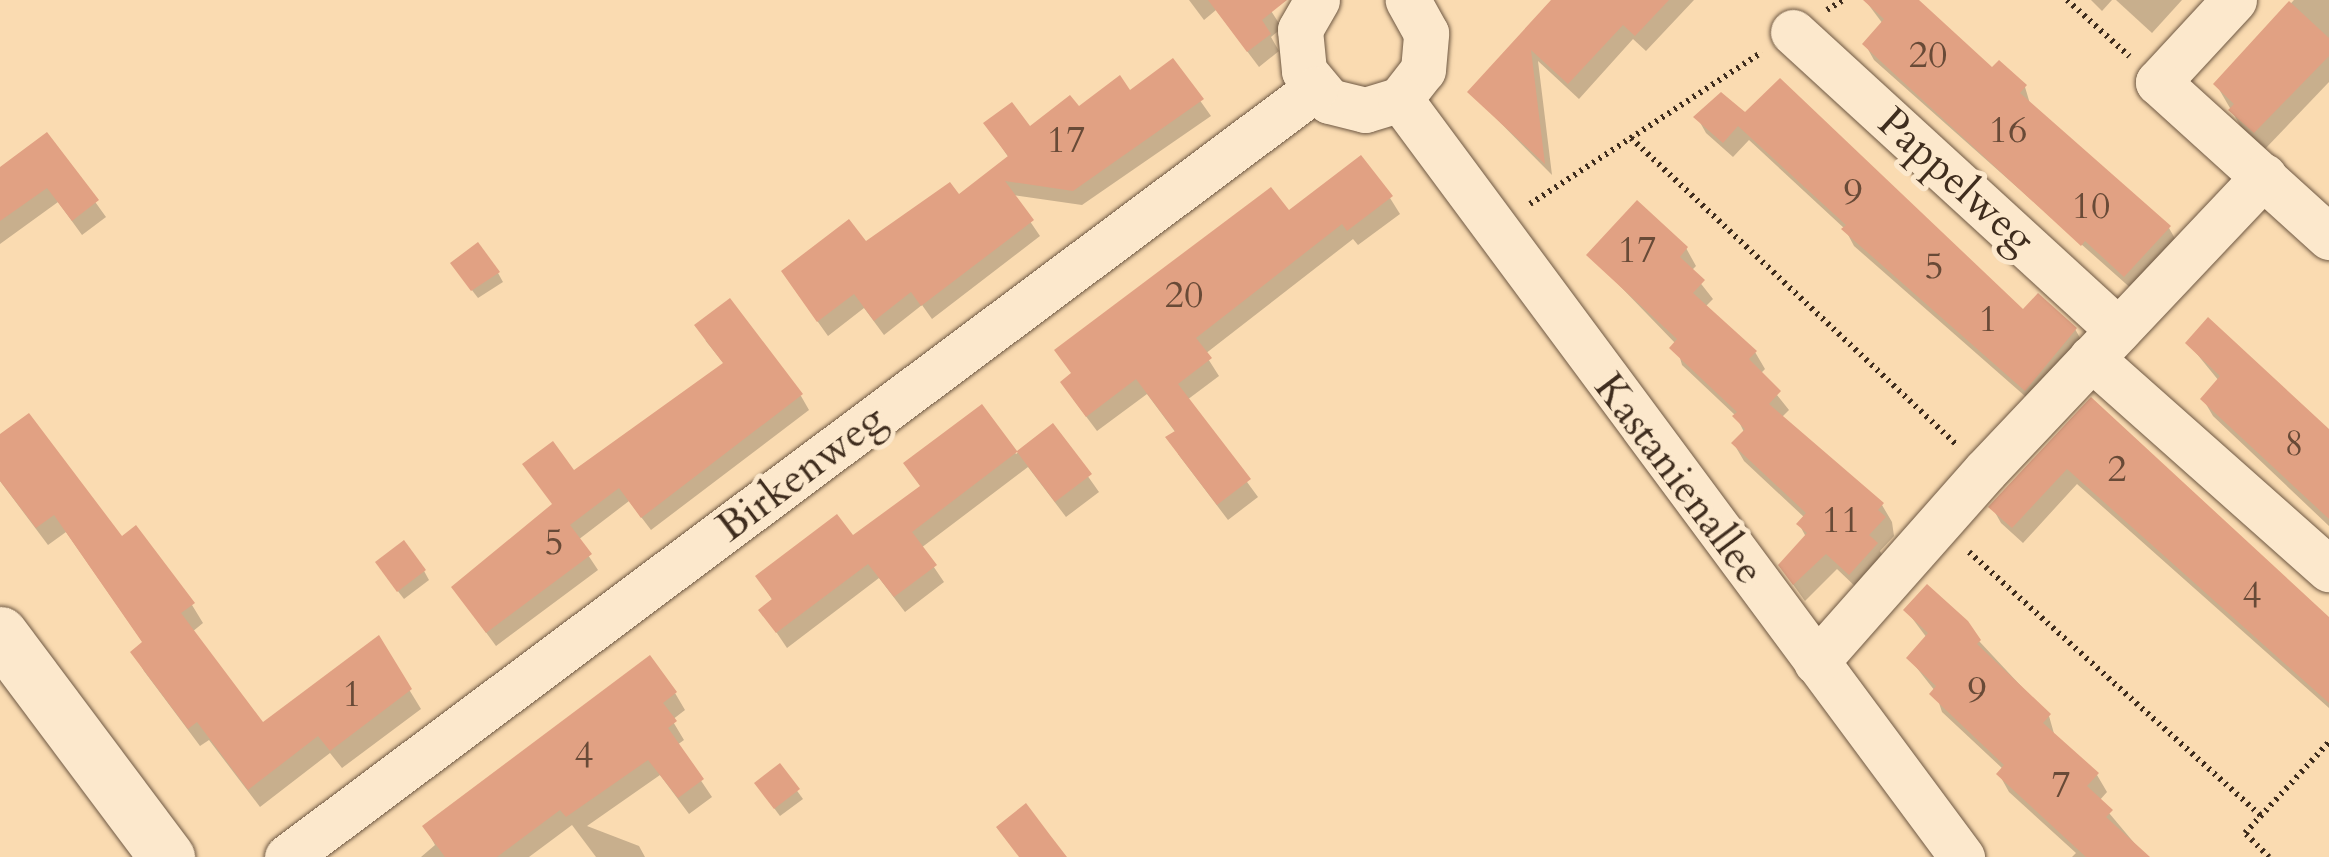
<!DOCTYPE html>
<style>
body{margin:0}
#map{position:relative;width:2329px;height:857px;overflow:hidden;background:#fadbb1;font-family:Cardo,serif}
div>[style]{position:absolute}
.shadow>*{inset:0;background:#0003}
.building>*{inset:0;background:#e1a183}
.path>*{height:6px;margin-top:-3px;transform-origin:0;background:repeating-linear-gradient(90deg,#3f2d1e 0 2.5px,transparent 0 7.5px)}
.roads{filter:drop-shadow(0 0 2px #6e5843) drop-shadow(0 0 2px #6e5843)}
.minor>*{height:45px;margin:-22.5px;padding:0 22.5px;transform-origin:22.5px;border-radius:22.5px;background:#fce8cc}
.tertiary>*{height:55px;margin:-27.5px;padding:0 27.5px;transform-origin:27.5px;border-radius:27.5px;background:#fce8cc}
span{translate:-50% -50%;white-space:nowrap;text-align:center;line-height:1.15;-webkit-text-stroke:10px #fce8cc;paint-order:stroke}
.number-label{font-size:38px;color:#684a37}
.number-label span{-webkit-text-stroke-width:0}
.street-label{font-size:42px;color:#3f2d1e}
</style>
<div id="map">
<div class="shadow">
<i style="clip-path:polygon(1189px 0,1264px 0,1282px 28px,1271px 37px,1279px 51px,1259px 67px,1216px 10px,1204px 20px)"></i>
<i style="clip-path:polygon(1554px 0,1694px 0,1646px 51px,1633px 39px,1579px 99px,1538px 61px,1552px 175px,1470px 92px)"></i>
<i style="clip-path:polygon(1865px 0,1915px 0,1992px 71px,2025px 87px,2031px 107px,2169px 228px,2178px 244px,2134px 291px,1874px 60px,1865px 44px,1883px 24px)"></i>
<i style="clip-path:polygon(2091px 0,2112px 0,2102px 11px)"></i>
<i style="clip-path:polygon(2116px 0,2182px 0,2152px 33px)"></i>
<i style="clip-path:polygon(2294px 0,2329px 0,2329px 82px,2265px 149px,2241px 127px,2216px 84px)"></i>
<i style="clip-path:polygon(1172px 61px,1211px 116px,1082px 205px,1012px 195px,1040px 236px,932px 319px,922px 305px,884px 335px,864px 308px,828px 336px,793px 287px,958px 197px,1009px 158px,986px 124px,1029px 129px,1130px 93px)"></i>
<i style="clip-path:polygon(1721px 95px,2023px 313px,2075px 329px,2084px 345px,2035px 405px,1854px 246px,1845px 229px,1749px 140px,1733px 157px,1706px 133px,1697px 117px)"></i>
<i style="clip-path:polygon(47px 135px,106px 217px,82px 235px,58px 202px,0 244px,0 170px)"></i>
<i style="clip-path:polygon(1390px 198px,1400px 214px,1358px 245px,1353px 239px,1205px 354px,1219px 376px,1187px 400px,1258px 497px,1228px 520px,1178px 454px,1176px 433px,1147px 394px,1097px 431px,1073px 399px,1073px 375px,1057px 351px,1288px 214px)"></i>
<i style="clip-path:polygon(1686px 248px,1696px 266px,1691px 271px,1713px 299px,1705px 307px,1755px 352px,1765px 369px,1760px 374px,1789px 410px,1781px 418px,1882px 505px,1892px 522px,1894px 536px,1880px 551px,1886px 562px,1860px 591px,1837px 569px,1805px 601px,1792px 583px,1806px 537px,1799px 524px,1805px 518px,1744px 461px,1734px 444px,1744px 432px,1736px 416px,1682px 365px,1676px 344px,1590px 255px)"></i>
<i style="clip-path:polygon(458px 272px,498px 273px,503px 282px,478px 298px)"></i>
<i style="clip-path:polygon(705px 340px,801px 396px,809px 410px,651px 530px,629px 501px,578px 540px,598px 570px,496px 646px,463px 601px,554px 506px,725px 365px)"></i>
<i style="clip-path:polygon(2188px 343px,2329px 432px,2329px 526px,2213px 416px,2203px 399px,2219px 381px)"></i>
<i style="clip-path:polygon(2091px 401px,2329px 620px,2329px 708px,2077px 484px,2023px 543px,2001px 523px,1992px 507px)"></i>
<i style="clip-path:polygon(981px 408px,1016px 454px,1053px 427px,1099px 492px,1066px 517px,1028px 467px,921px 548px,944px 582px,905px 612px,879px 578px,787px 648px,762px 611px,773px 601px,758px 577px,853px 539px,921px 488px)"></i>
<i style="clip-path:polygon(0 437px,192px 605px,203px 623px,192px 632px,263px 726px,378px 639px,421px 709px,342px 768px,330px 753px,260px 807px,209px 740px,200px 746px,144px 671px,133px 652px,144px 644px,66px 532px,48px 545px,0 481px)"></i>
<i style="clip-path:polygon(424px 571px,429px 580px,404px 599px,383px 572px)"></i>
<i style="clip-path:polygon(1906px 610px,1979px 641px,2049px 716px,2055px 737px,2097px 775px,2107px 792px,2099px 801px,2146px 857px,2072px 857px,2076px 853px,2009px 792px,1999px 774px,2003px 769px,1942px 712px,1935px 691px,1909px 658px,1927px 638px)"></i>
<i style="clip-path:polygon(675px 693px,685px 710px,672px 720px,684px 740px,677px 745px,712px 797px,689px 814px,660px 775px,587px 826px,639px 846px,645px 857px,596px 857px,572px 825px,529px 857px,421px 857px,435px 845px,425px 827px)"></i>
<i style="clip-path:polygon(779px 766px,803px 799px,780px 816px,762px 792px)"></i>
</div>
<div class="building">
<i style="clip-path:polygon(1208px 0,1287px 0,1262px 20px,1271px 34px,1247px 52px)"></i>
<i style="clip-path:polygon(1551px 0,1669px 0,1635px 36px,1623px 25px,1568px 84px,1531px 50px,1545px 164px,1467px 92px)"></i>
<i style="clip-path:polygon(1863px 0,1919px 0,1992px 67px,1999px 60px,2027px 85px,2020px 93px,2171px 226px,2124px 277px,2085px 241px,2081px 246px,1862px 44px,1884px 19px)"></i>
<i style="clip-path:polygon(2289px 1px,2329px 38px,2329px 56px,2254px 133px,2228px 110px,2234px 104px,2213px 84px)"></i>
<i style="clip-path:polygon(1173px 58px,1204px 99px,1073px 191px,1005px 181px,1034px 220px,921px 306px,911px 292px,874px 321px,854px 294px,817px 322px,781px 271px,849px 219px,866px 241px,950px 182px,959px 194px,1008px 156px,983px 123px,1012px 102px,1030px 126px,1070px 95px,1079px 106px,1120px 75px,1130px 90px)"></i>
<i style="clip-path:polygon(1780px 78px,2023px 309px,2038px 293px,2077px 328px,2025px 391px,1841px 229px,1846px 225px,1738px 126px,1723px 143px,1693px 117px,1721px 92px,1745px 112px)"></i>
<i style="clip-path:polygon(47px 132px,99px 200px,72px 221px,47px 188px,0 221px,0 167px)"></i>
<i style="clip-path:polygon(1361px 155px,1393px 196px,1347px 231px,1342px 224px,1196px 338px,1212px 358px,1178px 384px,1251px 479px,1217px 505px,1165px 437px,1175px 431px,1136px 379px,1086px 417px,1060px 382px,1071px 373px,1054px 350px,1271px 187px,1289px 210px)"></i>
<i style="clip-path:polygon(1637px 200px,1688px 247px,1680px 257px,1705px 280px,1693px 293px,1757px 351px,1749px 359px,1781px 391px,1769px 404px,1884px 503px,1878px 510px,1886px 517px,1869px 535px,1878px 543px,1849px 575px,1826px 554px,1793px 585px,1778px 565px,1807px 533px,1796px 524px,1806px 513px,1731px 443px,1745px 429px,1732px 416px,1737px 412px,1669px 348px,1677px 339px,1586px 255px)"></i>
<i style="clip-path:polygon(478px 242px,500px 272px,471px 291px,450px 263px)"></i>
<i style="clip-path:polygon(730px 298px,803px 394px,641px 518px,619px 488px,570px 525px,592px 554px,486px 633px,451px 587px,552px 504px,522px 464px,553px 441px,574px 470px,723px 363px,694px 325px)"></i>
<i style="clip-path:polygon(2208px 317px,2329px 429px,2329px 519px,2200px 399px,2220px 376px,2185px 343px)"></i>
<i style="clip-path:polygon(2091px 397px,2329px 617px,2329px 703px,2067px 469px,2012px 528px,1988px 507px)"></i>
<i style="clip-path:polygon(982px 404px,1017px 451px,1053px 423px,1092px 474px,1055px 502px,1017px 452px,912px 532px,937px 565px,894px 597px,868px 564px,776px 633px,758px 610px,772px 599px,755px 576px,837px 514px,853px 535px,920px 486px,903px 463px)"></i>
<i style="clip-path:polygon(29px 413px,122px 536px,136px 525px,195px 603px,181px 613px,263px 722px,379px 635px,412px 689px,330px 751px,318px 736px,248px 790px,197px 722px,188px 729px,130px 652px,142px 642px,54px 515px,36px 528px,0 481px,0 434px)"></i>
<i style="clip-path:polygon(404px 540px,426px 570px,397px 592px,375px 562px)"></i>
<i style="clip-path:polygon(1927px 584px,1968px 621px,1981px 640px,1977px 644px,2051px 714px,2043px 723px,2099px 773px,2087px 786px,2113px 810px,2106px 817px,2150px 857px,2086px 857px,1996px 774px,2004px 765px,1929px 694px,1936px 686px,1906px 658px,1928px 633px,1903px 610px)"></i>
<i style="clip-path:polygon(650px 655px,677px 692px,663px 703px,677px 721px,668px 728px,704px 779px,678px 798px,648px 760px,566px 817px,560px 810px,497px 857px,445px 857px,422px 826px)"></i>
<i style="clip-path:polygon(780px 763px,800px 789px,774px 809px,754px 783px)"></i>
<i style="clip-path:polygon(1026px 803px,1050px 835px,1067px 857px,1019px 857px,996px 827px)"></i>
</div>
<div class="path">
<i style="left:2067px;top:0;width:84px;rotate:42.1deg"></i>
<i style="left:1827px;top:10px;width:19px;rotate:-32deg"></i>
<i style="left:1631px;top:138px;width:449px;rotate:43.3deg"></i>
<i style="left:1530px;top:204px;width:277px;rotate:-33.2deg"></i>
<i style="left:1969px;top:552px;width:394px;rotate:42.1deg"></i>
<i style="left:2269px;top:857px;width:34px;rotate:-135deg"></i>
<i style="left:2245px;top:833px;width:124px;rotate:-47.3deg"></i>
</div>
<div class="roads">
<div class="minor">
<i style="left:1317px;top:0;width:34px;rotate:120deg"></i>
<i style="left:1300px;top:30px;width:41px;rotate:84.4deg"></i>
<i style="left:1304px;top:71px;width:39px;rotate:50deg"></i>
<i style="left:1329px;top:101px;width:37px;rotate:14deg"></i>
<i style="left:1365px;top:110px;width:37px;rotate:-17deg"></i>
<i style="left:1400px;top:99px;width:37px;rotate:-52deg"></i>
<i style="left:1423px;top:70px;width:37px;rotate:-85deg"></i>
<i style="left:1426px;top:33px;width:38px;rotate:-119deg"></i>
<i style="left:2234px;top:0;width:112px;rotate:132.8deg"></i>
<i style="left:2158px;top:82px;width:231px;rotate:42.2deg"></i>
<i style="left:1793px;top:32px;width:441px;rotate:42.5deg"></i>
<i style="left:1400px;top:99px;width:944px;rotate:53.45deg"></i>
<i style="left:2091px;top:358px;width:318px;rotate:41.6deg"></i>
<i style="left:1816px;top:662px;width:255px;rotate:-48.5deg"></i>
<i style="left:1985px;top:471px;width:406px;rotate:-46.6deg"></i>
<i style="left:287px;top:857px;width:1283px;rotate:-36.76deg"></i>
</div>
<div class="tertiary">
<i style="left:0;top:634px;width:279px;rotate:53.2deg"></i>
</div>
</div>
<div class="number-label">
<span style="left:1928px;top:56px">20</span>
<span style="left:2008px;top:131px">16</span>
<span style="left:1066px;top:141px">17</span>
<span style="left:1853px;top:193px">9</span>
<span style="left:2091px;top:207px">10</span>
<span style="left:1637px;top:251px">17</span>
<span style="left:1934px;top:267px">5</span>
<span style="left:1184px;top:296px">20</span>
<span style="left:1988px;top:320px">1</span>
<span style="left:2294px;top:444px">8</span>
<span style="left:2117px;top:470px">2</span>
<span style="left:1841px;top:521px">11</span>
<span style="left:554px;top:543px">5</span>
<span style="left:2252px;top:596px">4</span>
<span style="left:1977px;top:691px">9</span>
<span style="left:352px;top:695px">1</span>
<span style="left:584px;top:756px">4</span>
<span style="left:2061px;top:786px">7</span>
</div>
<div class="street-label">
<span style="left:1956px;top:181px;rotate:42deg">Pappelweg</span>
<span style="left:801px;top:473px;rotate:-37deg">Birkenweg</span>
<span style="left:1679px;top:479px;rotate:53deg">Kastanienallee</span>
</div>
</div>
